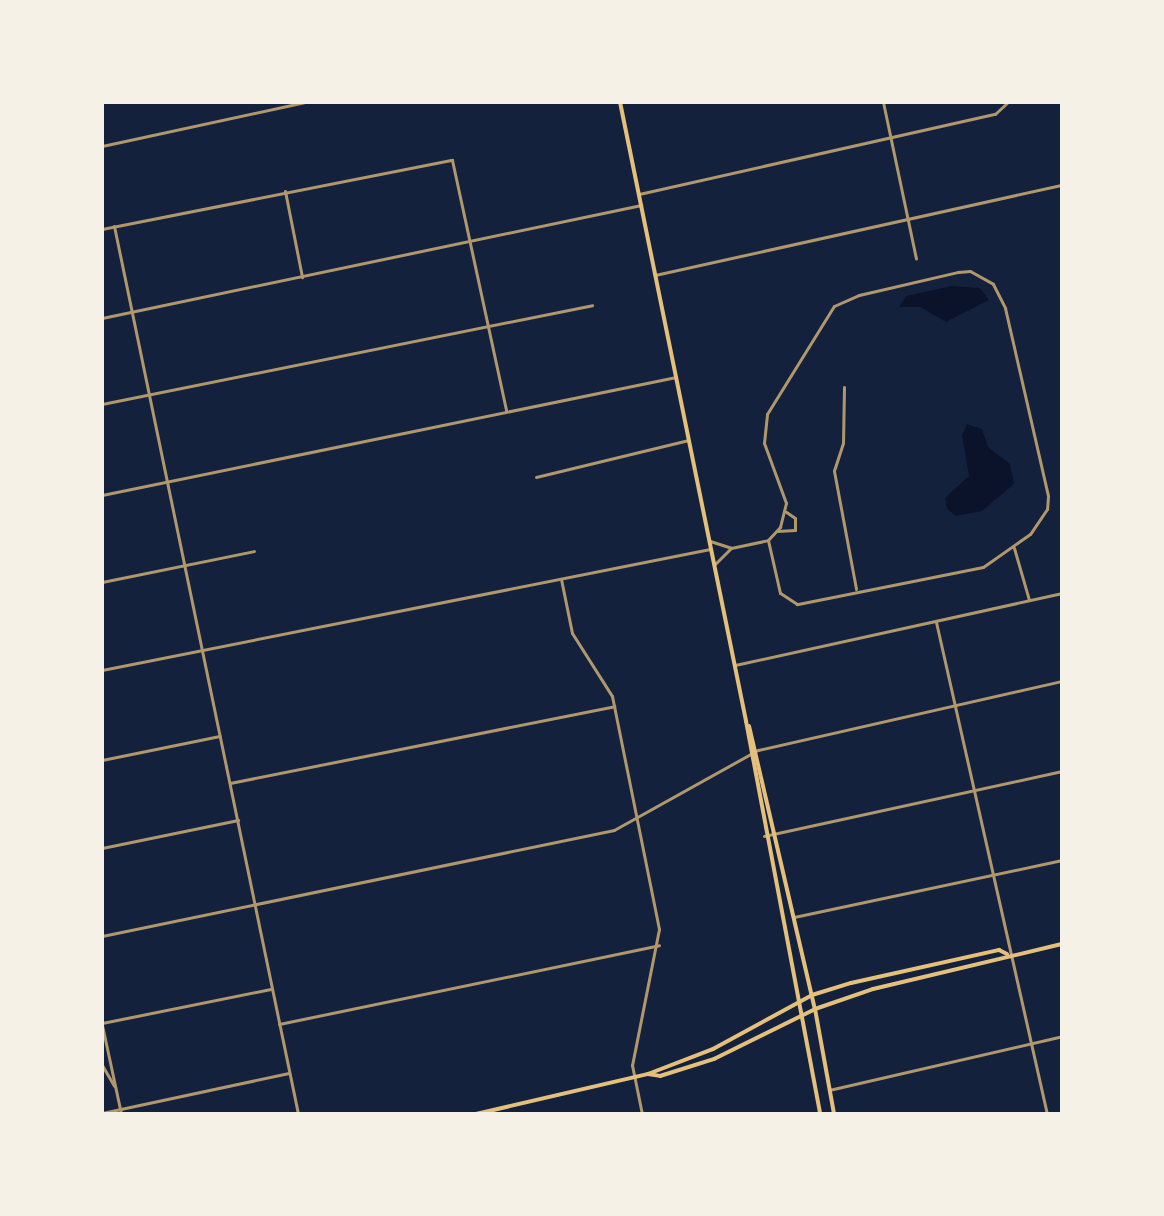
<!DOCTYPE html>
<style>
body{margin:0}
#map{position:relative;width:1164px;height:1216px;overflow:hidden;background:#14213d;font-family:"Archivo Narrow",sans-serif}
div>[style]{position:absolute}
.water>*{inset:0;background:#0b132b}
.minor>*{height:3px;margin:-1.5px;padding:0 1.5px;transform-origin:1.5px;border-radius:1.5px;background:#b1986c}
.tertiary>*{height:3px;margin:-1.5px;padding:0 1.5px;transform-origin:1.5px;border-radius:1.5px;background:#b1986c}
.secondary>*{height:4px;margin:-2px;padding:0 2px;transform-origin:2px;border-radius:2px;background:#e5c07b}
span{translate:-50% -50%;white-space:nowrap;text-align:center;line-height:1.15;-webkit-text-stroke:6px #f6f1e7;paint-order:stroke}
.frame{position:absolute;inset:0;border:104px solid #f6f1e7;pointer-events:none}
</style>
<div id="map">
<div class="water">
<i style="clip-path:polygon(952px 286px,980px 288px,989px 300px,946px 322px,920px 307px,899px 307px,906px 296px)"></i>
<i style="clip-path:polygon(967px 424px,982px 429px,988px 447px,1010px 464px,1014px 484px,982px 511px,956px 516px,947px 509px,945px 498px,969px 476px,962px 435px)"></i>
</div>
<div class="minor">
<i style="left:883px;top:102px;width:160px;rotate:78.1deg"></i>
<i style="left:285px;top:191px;width:88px;rotate:78.8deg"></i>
<i style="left:639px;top:194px;width:365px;rotate:-12.7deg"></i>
<i style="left:995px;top:114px;width:18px;rotate:-43deg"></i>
<i style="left:114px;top:226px;width:907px;rotate:78.29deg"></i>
<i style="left:102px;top:229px;width:357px;rotate:-11.2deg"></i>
<i style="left:452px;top:160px;width:256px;rotate:77.8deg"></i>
<i style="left:655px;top:275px;width:417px;rotate:-12.5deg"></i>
<i style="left:102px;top:318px;width:551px;rotate:-11.84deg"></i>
<i style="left:844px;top:387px;width:56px;rotate:91deg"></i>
<i style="left:843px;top:443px;width:29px;rotate:108deg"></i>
<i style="left:834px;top:471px;width:120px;rotate:79.4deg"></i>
<i style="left:102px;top:404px;width:500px;rotate:-11.4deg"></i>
<i style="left:536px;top:477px;width:157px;rotate:-13.6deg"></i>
<i style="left:102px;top:495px;width:586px;rotate:-11.62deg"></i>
<i style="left:777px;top:531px;width:18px;rotate:-3deg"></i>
<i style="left:795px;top:530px;width:12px;rotate:-90deg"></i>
<i style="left:795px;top:518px;width:11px;rotate:-146deg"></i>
<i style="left:710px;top:541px;width:22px;rotate:18deg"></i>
<i style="left:1014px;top:548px;width:54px;rotate:73.9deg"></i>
<i style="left:715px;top:564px;width:23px;rotate:-45deg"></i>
<i style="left:731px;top:548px;width:38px;rotate:-12deg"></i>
<i style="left:768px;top:540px;width:18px;rotate:-47deg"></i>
<i style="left:780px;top:527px;width:25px;rotate:-76deg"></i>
<i style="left:786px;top:503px;width:64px;rotate:-110.1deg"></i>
<i style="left:764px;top:443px;width:29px;rotate:-84deg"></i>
<i style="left:767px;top:414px;width:127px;rotate:-58.2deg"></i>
<i style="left:834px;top:306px;width:27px;rotate:-24deg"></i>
<i style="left:859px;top:295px;width:102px;rotate:-13.1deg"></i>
<i style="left:958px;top:272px;width:12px;rotate:-5deg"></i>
<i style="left:970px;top:271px;width:26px;rotate:29deg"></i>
<i style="left:993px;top:284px;width:27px;rotate:63deg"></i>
<i style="left:1005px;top:308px;width:193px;rotate:77.1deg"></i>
<i style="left:1048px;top:496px;width:13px;rotate:94deg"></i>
<i style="left:1047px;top:509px;width:30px;rotate:124deg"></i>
<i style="left:1030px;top:534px;width:57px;rotate:144.9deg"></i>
<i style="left:983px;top:567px;width:190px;rotate:168.7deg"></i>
<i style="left:797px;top:604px;width:20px;rotate:-147deg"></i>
<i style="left:780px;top:593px;width:54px;rotate:-102.8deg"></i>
<i style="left:561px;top:579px;width:55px;rotate:78.5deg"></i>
<i style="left:572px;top:633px;width:75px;rotate:57.6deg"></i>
<i style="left:612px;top:696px;width:238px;rotate:78.6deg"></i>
<i style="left:659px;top:929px;width:139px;rotate:101.2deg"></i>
<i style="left:632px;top:1065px;width:50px;rotate:78.5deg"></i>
<i style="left:102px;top:582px;width:155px;rotate:-11.5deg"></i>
<i style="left:936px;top:622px;width:504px;rotate:77.29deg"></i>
<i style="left:735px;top:665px;width:335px;rotate:-12.4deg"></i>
<i style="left:102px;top:670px;width:620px;rotate:-11.26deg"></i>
<i style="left:102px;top:760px;width:120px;rotate:-11.5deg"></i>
<i style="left:230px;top:783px;width:392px;rotate:-11.3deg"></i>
<i style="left:764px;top:836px;width:305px;rotate:-12.3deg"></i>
<i style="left:102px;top:848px;width:139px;rotate:-11.6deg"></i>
<i style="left:794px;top:917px;width:274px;rotate:-12deg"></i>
<i style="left:102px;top:936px;width:523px;rotate:-11.7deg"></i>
<i style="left:614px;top:830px;width:165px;rotate:-29.1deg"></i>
<i style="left:758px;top:750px;width:312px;rotate:-12.8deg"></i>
<i style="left:102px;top:1023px;width:172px;rotate:-11.4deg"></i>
<i style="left:279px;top:1024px;width:388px;rotate:-11.7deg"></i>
<i style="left:102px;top:1025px;width:91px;rotate:77.9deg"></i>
<i style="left:102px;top:1065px;width:24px;rotate:60deg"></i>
<i style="left:829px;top:1090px;width:239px;rotate:-13deg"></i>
<i style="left:102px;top:1113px;width:191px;rotate:-12.1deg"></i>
</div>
<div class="tertiary">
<i style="left:102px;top:146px;width:209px;rotate:-12.2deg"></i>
</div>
<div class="secondary">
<i style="left:620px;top:102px;width:632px;rotate:78.49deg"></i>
<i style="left:746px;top:721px;width:400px;rotate:79.3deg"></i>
<i style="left:749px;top:726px;width:291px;rotate:76.9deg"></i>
<i style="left:815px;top:1009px;width:107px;rotate:79.7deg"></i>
<i style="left:648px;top:1074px;width:12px;rotate:9deg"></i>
<i style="left:660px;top:1076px;width:57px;rotate:-17.5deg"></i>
<i style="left:714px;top:1059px;width:113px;rotate:-26.3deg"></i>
<i style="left:815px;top:1009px;width:61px;rotate:-19deg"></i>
<i style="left:873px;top:989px;width:194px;rotate:-13.4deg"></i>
<i style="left:476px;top:1114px;width:177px;rotate:-13.1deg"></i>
<i style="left:648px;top:1074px;width:70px;rotate:-21deg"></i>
<i style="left:713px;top:1049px;width:113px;rotate:-28.6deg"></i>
<i style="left:812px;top:995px;width:41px;rotate:-17.1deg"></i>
<i style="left:851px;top:983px;width:152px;rotate:-12.6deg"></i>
<i style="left:999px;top:950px;width:9px;rotate:27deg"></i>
</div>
<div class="frame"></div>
</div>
